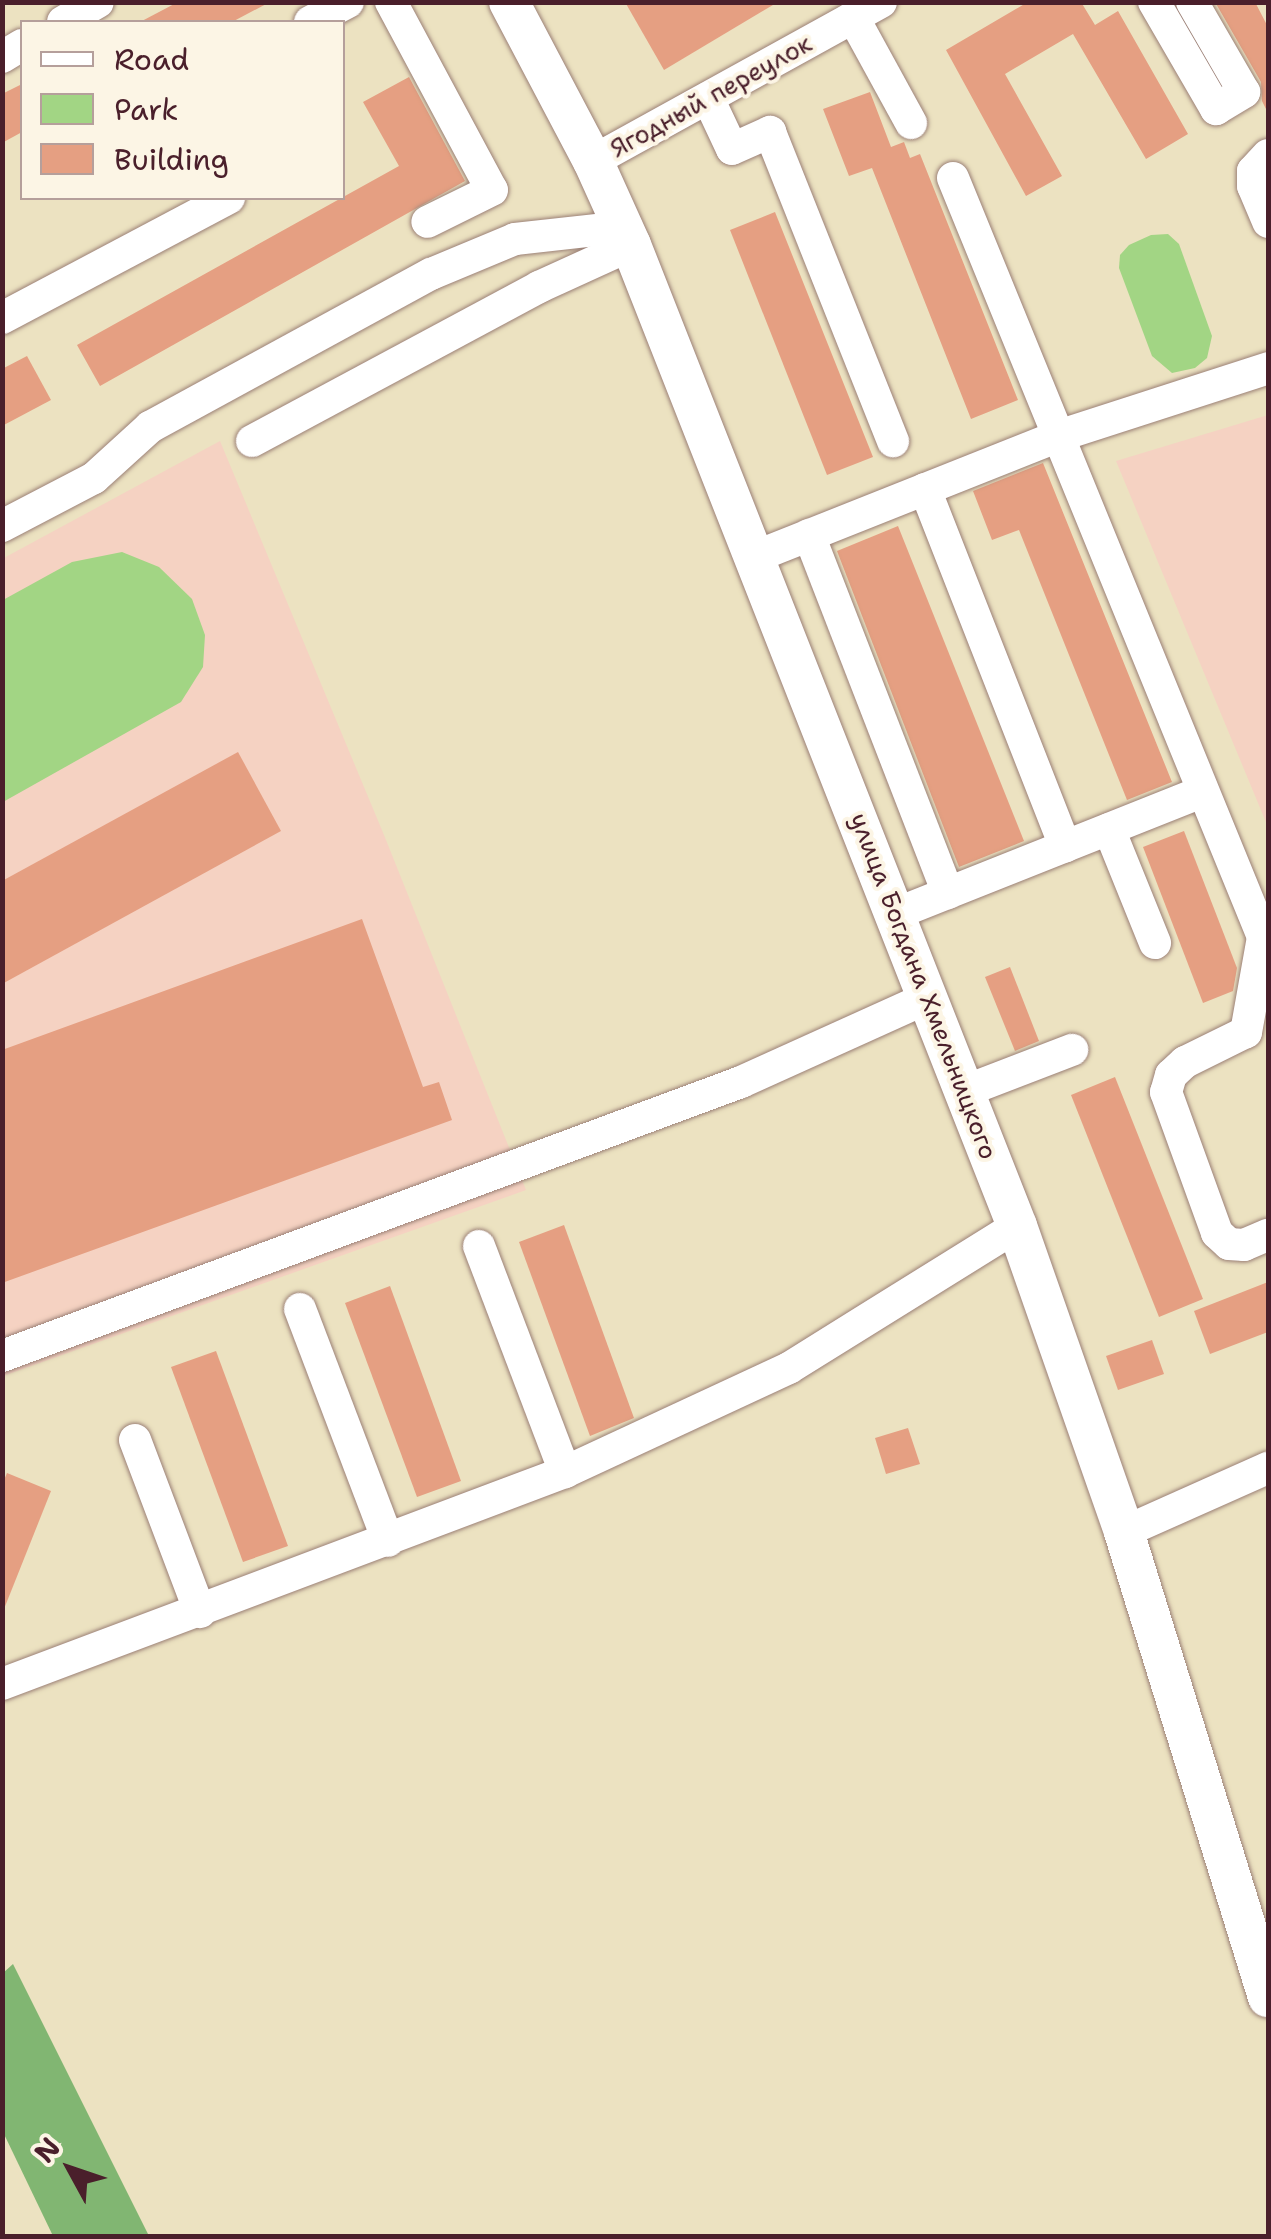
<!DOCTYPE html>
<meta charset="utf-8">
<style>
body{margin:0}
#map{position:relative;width:1271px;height:2239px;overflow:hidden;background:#ece2c1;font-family:"Shantell Sans",sans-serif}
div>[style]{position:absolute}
.built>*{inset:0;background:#f5d2c2}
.green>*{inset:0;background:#a2d584}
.forest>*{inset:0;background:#81b672}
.building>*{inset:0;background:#e59f82}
.roads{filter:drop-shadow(0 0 2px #9b8076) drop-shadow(0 0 2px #9b8076)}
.minor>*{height:32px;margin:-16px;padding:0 16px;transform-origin:16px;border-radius:16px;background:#fff}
.major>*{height:40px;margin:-20px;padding:0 20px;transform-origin:20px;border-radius:20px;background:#fff}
span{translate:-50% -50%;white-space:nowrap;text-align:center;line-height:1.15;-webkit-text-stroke:8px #fcf5e5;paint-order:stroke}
.street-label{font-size:25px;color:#4a1f2b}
.frame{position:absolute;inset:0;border:5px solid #4a1f2b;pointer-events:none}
.legend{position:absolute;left:20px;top:20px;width:325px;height:180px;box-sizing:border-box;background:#fcf5e5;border:2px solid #b59f9b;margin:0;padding:12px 18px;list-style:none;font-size:30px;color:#4a1f2b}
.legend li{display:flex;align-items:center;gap:20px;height:50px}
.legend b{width:50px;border:2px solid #b59f9b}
.north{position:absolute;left:20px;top:2119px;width:100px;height:100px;-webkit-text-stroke:8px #fcf5e5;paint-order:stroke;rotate:310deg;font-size:28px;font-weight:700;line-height:40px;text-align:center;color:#4a1f2b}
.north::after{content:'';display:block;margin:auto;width:35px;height:45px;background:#4a1f2b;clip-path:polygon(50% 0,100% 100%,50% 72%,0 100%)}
</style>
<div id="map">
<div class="built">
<i style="clip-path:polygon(1268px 415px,1268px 827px,1116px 461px)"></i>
<i style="clip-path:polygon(220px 441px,384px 835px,526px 1190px,3px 1376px,2px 559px)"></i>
</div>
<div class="green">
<i style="clip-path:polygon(1168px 234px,1179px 244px,1212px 336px,1207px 358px,1195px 368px,1172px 373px,1152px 356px,1119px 268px,1120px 255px,1129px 245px,1151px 235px)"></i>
<i style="clip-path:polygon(122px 552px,159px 567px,192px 599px,205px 635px,203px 667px,181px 702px,3px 802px,3px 600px,72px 562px)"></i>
</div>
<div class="forest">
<i style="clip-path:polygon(13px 1964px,149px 2236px,53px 2236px,3px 2132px,3px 1973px)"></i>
</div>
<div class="building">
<i style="clip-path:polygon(178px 2px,270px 2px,232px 22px,140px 22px)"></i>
<i style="clip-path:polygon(625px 2px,778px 2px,664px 70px)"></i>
<i style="clip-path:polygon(1028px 2px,1081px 2px,1095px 25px,1118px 11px,1188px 134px,1146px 159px,1073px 34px,1005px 74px,1062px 176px,1026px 196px,946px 50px)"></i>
<i style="clip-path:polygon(1215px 2px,1255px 2px,1268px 27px,1268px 113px,1262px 101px,1261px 82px)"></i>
<i style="clip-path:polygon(409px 77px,465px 181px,100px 386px,77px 345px,399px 166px,363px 102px)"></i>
<i style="clip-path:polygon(22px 84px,22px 132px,2px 143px,2px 94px)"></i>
<i style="clip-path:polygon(870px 92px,891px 147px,904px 142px,910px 158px,920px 154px,1018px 400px,971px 419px,872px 168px,849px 176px,823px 109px)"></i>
<i style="clip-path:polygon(775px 212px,873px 457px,827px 475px,730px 230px)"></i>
<i style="clip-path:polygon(27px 356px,51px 400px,2px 426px,2px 369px)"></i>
<i style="clip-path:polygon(1043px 463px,1172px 782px,1127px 800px,1019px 530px,992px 540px,973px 491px)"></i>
<i style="clip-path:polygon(898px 526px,1024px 841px,959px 867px,837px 551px)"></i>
<i style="clip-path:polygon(238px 752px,281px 831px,2px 984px,2px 881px)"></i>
<i style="clip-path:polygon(1184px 831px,1237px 968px,1233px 991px,1203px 1003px,1143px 847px)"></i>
<i style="clip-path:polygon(362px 919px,423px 1087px,439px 1082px,452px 1120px,2px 1283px,2px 1050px)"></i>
<i style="clip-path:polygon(1010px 967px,1039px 1041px,1015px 1051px,985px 977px)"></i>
<i style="clip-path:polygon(1115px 1077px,1203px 1299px,1159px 1317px,1071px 1095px)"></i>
<i style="clip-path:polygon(564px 1225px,634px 1418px,590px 1436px,519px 1242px)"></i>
<i style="clip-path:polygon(1268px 1282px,1268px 1332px,1210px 1354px,1194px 1311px)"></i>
<i style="clip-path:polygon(390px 1286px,461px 1481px,417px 1497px,345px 1303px)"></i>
<i style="clip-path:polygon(1152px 1340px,1164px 1374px,1118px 1390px,1106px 1356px)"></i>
<i style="clip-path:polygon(216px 1351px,288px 1546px,243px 1562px,171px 1367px)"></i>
<i style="clip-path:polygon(908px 1428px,920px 1464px,886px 1474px,875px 1438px)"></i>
<i style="clip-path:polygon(7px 1473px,51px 1491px,4px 1609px,2px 1485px)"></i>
</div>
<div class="roads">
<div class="minor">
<i style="left:391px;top:2px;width:213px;rotate:61.8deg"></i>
<i style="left:492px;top:190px;width:72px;rotate:153.8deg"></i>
<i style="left:1154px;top:2px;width:124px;rotate:59.9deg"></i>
<i style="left:1216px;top:109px;width:33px;rotate:-31deg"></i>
<i style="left:1244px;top:92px;width:104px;rotate:-120deg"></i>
<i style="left:853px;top:17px;width:121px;rotate:61.3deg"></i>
<i style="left:63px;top:22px;width:40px;rotate:-29.7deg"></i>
<i style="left:310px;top:22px;width:43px;rotate:-27.8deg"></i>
<i style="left:2px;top:57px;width:23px;rotate:-31deg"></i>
<i style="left:708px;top:98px;width:56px;rotate:64.8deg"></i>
<i style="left:732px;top:149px;width:42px;rotate:-24.1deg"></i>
<i style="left:770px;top:132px;width:333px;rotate:68.3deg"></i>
<i style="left:1268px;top:155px;width:22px;rotate:133deg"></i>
<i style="left:1253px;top:171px;width:15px;rotate:90deg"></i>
<i style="left:1253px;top:186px;width:39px;rotate:67deg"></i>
<i style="left:593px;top:161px;width:329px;rotate:-28.9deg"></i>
<i style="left:953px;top:178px;width:820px;rotate:67.78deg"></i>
<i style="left:1263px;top:937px;width:97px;rotate:100.1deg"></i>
<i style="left:1246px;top:1032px;width:68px;rotate:153.8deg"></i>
<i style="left:1185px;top:1062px;width:19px;rotate:137deg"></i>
<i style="left:1171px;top:1075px;width:18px;rotate:106deg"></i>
<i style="left:1166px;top:1092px;width:150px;rotate:70.1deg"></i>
<i style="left:1217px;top:1233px;width:16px;rotate:43deg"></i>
<i style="left:1229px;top:1244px;width:15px;rotate:4deg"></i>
<i style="left:1244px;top:1245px;width:26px;rotate:-23deg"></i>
<i style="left:2px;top:318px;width:257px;rotate:-27.9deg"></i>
<i style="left:252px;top:441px;width:326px;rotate:-28.2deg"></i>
<i style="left:539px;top:287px;width:101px;rotate:-24.5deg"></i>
<i style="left:925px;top:489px;width:384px;rotate:68.6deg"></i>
<i style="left:2px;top:526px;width:104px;rotate:-27.6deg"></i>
<i style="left:94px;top:478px;width:76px;rotate:-42.3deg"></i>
<i style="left:150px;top:427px;width:320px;rotate:-28.6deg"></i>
<i style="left:431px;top:274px;width:91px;rotate:-22.6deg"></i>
<i style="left:515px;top:239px;width:110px;rotate:-6.3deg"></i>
<i style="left:809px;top:535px;width:384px;rotate:68.8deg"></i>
<i style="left:757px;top:556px;width:324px;rotate:-21.7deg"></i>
<i style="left:1058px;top:436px;width:221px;rotate:-17.9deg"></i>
<i style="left:1109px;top:829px;width:123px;rotate:68deg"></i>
<i style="left:895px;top:914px;width:329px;rotate:-21.7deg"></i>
<i style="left:965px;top:1091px;width:115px;rotate:-21deg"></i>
<i style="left:479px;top:1246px;width:242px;rotate:69.2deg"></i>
<i style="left:300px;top:1309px;width:248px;rotate:69.2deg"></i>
<i style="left:2px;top:1356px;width:788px;rotate:-20.34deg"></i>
<i style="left:741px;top:1082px;width:206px;rotate:-24.3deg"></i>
<i style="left:135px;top:1440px;width:184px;rotate:69.3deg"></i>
<i style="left:1124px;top:1532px;width:158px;rotate:-24deg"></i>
<i style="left:2px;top:1684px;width:602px;rotate:-20.63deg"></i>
<i style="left:565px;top:1472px;width:247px;rotate:-24.9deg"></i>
<i style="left:789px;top:1368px;width:269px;rotate:-31.9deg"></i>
</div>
<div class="major">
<i style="left:509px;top:2px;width:180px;rotate:62.2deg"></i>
<i style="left:593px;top:161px;width:92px;rotate:65.7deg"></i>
<i style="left:631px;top:245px;width:1054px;rotate:68.52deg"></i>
<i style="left:1017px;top:1226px;width:324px;rotate:70.7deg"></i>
<i style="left:1124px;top:1532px;width:487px;rotate:72.8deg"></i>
</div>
</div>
<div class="street-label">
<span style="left:711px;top:96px;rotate:-29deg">Ягодный переулок</span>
<span style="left:924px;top:986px;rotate:69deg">улица Богдана Хмельницкого</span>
</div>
<div class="frame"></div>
<ul class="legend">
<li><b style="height:12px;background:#fff"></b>Road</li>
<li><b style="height:28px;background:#a2d584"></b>Park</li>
<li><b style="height:28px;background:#e59f82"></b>Building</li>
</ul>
<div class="north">N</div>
</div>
